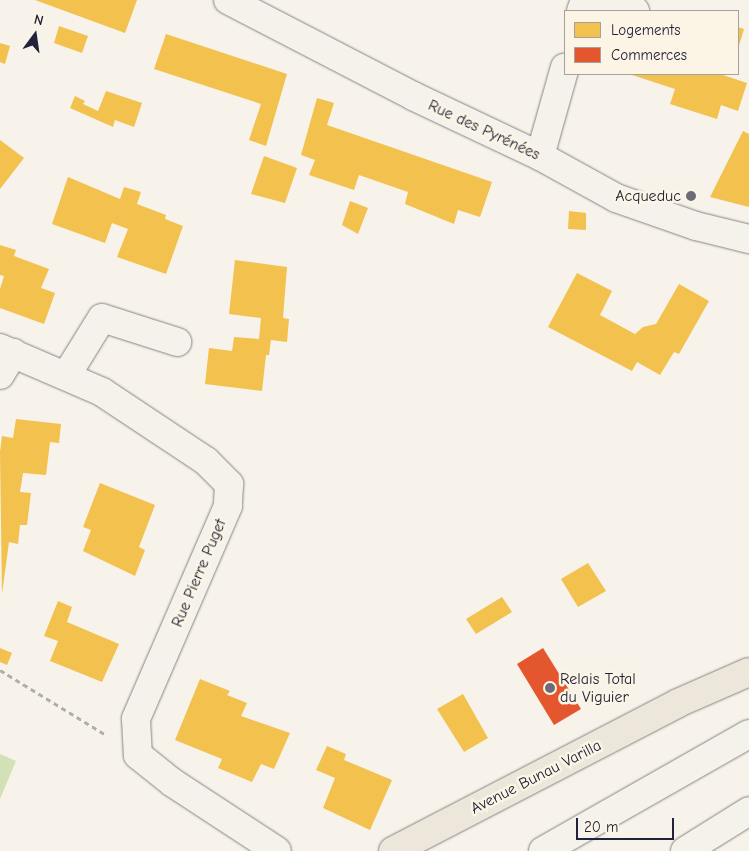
<!DOCTYPE html>
<meta charset="utf-8">
<style>
body{margin:0}
#map{position:relative;width:749px;height:851px;overflow:hidden;background:#f7f3ea;font-family:"Comic Neue",sans-serif}
div>[style]{position:absolute}
.green>*{inset:0;background:#d4e1b6}
.homes>*{inset:0;background:#f2c14e}
.shops>*{inset:0;background:#e4572e}
.path>*{height:3px;margin-top:-1.5px;transform-origin:0;background:repeating-linear-gradient(90deg,#b0aead 0 5px,transparent 0 9px)}
.roads{filter:drop-shadow(0 0 1px #868485) drop-shadow(0 0 1px #868485)}
.minor>*{height:28px;margin:-14px;padding:0 14px;transform-origin:14px;border-radius:14px;background:#f5f2ec}
.major>*{height:28px;margin:-14px;padding:0 14px;transform-origin:14px;border-radius:14px;background:#ece7da}
.dots>*{width:14px;height:14px;translate:-50% -50%;box-sizing:border-box;border:2px solid #fcf5e5;border-radius:50%}
span{translate:-50% -50%;white-space:nowrap;text-align:center;line-height:1.15;-webkit-text-stroke:5px #fcf5e5;paint-order:stroke}
.street-label{font-size:16px;color:#22223b}
.poi-label{font-size:16px;color:#22223b}
.right{translate:-100% -50%;text-align:right}
.left{translate:0 -50%;text-align:left}
.legend{position:absolute;left:564px;top:10px;width:175px;height:65px;box-sizing:border-box;background:#fcf5e5;border:1px solid #a5a1a1;margin:0;padding:6px 9px;list-style:none;font-size:15px;color:#22223b}
.legend li{display:flex;align-items:center;gap:10px;height:25px}
.legend b{width:25px;border:1px solid #a5a1a1}
.north{position:absolute;left:10px;top:10px;width:50px;height:50px;-webkit-text-stroke:4px #fcf5e5;paint-order:stroke;rotate:14deg;font-size:14px;font-weight:700;line-height:20px;text-align:center;color:#22223b}
.north::after{content:'';display:block;margin:auto;width:18px;height:22px;background:#22223b;clip-path:polygon(50% 0,100% 100%,50% 72%,0 100%)}
.scale{position:absolute;left:576px;top:818px;width:98px;height:22px;box-sizing:border-box;border:2px solid #22223b;border-top:0;padding-left:6px;font-size:15px;line-height:18px;white-space:nowrap;color:#22223b;-webkit-text-stroke:4px #fcf5e5;paint-order:stroke}
</style>
<div id="map">
<div class="green">
<i style="clip-path:polygon(0 754px,16px 761px,0 799px)"></i>
</div>
<div class="homes">
<i style="clip-path:polygon(35px 0,137px 0,125px 33px)"></i>
<i style="clip-path:polygon(59px 26px,88px 36px,82px 53px,54px 43px)"></i>
<i style="clip-path:polygon(738px 27px,744px 29px,738px 49px)"></i>
<i style="clip-path:polygon(166px 34px,287px 74px,266px 146px,249px 140px,261px 104px,154px 69px)"></i>
<i style="clip-path:polygon(0 43px,10px 46px,5px 64px,0 62px)"></i>
<i style="clip-path:polygon(629px 74px,720px 74px,747px 83px,738px 111px,721px 105px,717px 119px,670px 104px,675px 89px)"></i>
<i style="clip-path:polygon(106px 91px,142px 103px,134px 127px,115px 120px,113px 127px,70px 108px,75px 96px,85px 101px,83px 104px,98px 111px)"></i>
<i style="clip-path:polygon(317px 98px,334px 103px,327px 125px,492px 182px,480px 217px,458px 210px,454px 224px,405px 204px,408px 192px,359px 175px,354px 190px,309px 175px,315px 160px,301px 155px)"></i>
<i style="clip-path:polygon(743px 131px,749px 134px,749px 207px,710px 197px)"></i>
<i style="clip-path:polygon(0 140px,24px 158px,0 189px)"></i>
<i style="clip-path:polygon(264px 156px,297px 168px,285px 203px,251px 194px)"></i>
<i style="clip-path:polygon(68px 177px,120px 199px,124px 187px,141px 192px,137px 204px,166px 215px,165px 219px,183px 226px,166px 274px,117px 257px,128px 229px,112px 223px,105px 243px,52px 224px)"></i>
<i style="clip-path:polygon(350px 201px,368px 208px,358px 234px,342px 225px)"></i>
<i style="clip-path:polygon(569px 211px,586px 213px,586px 230px,568px 229px)"></i>
<i style="clip-path:polygon(0 245px,16px 250px,14px 256px,49px 269px,41px 288px,55px 293px,44px 324px,0 308px,0 289px,4px 276px,0 275px)"></i>
<i style="clip-path:polygon(235px 260px,287px 267px,283px 318px,289px 319px,287px 342px,271px 340px,269px 355px,266px 355px,262px 391px,205px 384px,209px 348px,232px 351px,234px 337px,259px 339px,261px 318px,229px 314px)"></i>
<i style="clip-path:polygon(577px 273px,612px 291px,600px 315px,635px 334px,643px 327px,656px 324px,679px 284px,709px 301px,679px 354px,674px 352px,660px 375px,637px 362px,632px 371px,548px 327px)"></i>
<i style="clip-path:polygon(16px 419px,61px 424px,59px 443px,50px 442px,46px 475px,23px 473px,20px 492px,31px 493px,27px 525px,20px 525px,18px 544px,9px 542px,2px 594px,0 452px,2px 436px,13px 438px)"></i>
<i style="clip-path:polygon(100px 483px,155px 505px,139px 547px,145px 550px,135px 576px,83px 551px,91px 530px,83px 527px)"></i>
<i style="clip-path:polygon(588px 563px,606px 591px,578px 607px,561px 579px)"></i>
<i style="clip-path:polygon(502px 597px,512px 612px,476px 634px,466px 619px)"></i>
<i style="clip-path:polygon(58px 601px,72px 607px,67px 622px,119px 644px,102px 682px,50px 661px,58px 641px,44px 636px)"></i>
<i style="clip-path:polygon(0 648px,12px 653px,7px 665px,0 662px)"></i>
<i style="clip-path:polygon(200px 679px,230px 691px,227px 695px,247px 703px,241px 716px,290px 733px,274px 769px,261px 764px,252px 782px,218px 768px,222px 759px,175px 740px)"></i>
<i style="clip-path:polygon(463px 694px,488px 738px,464px 752px,437px 709px)"></i>
<i style="clip-path:polygon(327px 746px,346px 754px,344px 760px,392px 780px,370px 830px,323px 808px,335px 778px,316px 770px)"></i>
</div>
<div class="shops">
<i style="clip-path:polygon(543px 648px,581px 709px,554px 725px,517px 664px)"></i>
</div>
<div class="path">
<i style="left:0;top:670px;width:124px;rotate:31.5deg"></i>
</div>
<div class="roads">
<div class="minor">
<i style="left:228px;top:0;width:208px;rotate:27.4deg"></i>
<i style="left:413px;top:96px;width:140px;rotate:25.3deg"></i>
<i style="left:540px;top:156px;width:87px;rotate:28.9deg"></i>
<i style="left:616px;top:198px;width:85px;rotate:19.3deg"></i>
<i style="left:696px;top:226px;width:55px;rotate:13.8deg"></i>
<i style="left:603px;top:0;width:34px;rotate:19deg"></i>
<i style="left:581px;top:11px;width:12px;rotate:-70deg"></i>
<i style="left:540px;top:156px;width:92px;rotate:-74.3deg"></i>
<i style="left:0;top:348px;width:111px;rotate:23.3deg"></i>
<i style="left:102px;top:392px;width:125px;rotate:33.6deg"></i>
<i style="left:206px;top:461px;width:33px;rotate:45deg"></i>
<i style="left:229px;top:484px;width:22px;rotate:93deg"></i>
<i style="left:228px;top:506px;width:232px;rotate:113.4deg"></i>
<i style="left:136px;top:719px;width:36px;rotate:87deg"></i>
<i style="left:138px;top:755px;width:45px;rotate:38.7deg"></i>
<i style="left:173px;top:783px;width:124px;rotate:33.2deg"></i>
<i style="left:0;top:375px;width:26px;rotate:-59deg"></i>
<i style="left:66px;top:376px;width:68px;rotate:-58.2deg"></i>
<i style="left:102px;top:318px;width:79px;rotate:17.7deg"></i>
<i style="left:543px;top:851px;width:237px;rotate:-29.6deg"></i>
<i style="left:685px;top:851px;width:75px;rotate:-32deg"></i>
</div>
<div class="major">
<i style="left:393px;top:851px;width:321px;rotate:-27.4deg"></i>
<i style="left:678px;top:703px;width:77px;rotate:-23.6deg"></i>
</div>
</div>
<div class="dots">
<i style="left:691px;top:196px;background:#6d6b78"></i>
<i style="left:550px;top:688px;background:#6d6b78"></i>
</div>
<div class="street-label">
<span style="left:484px;top:130px;rotate:25deg">Rue des Pyrénées</span>
<span style="left:199px;top:573px;rotate:-67deg">Rue Pierre Puget</span>
<span style="left:536px;top:777px;rotate:-27deg">Avenue Bunau Varilla</span>
</div>
<div class="poi-label">
<span class="right" style="left:681px;top:196px">Acqueduc</span>
<span class="left" style="left:560px;top:688px">Relais Total<br>du Viguier</span>
</div>
<ul class="legend">
<li><b style="height:14px;background:#f2c14e"></b>Logements</li>
<li><b style="height:14px;background:#e4572e"></b>Commerces</li>
</ul>
<div class="north">N</div>
<div class="scale">20 m</div>
</div>
